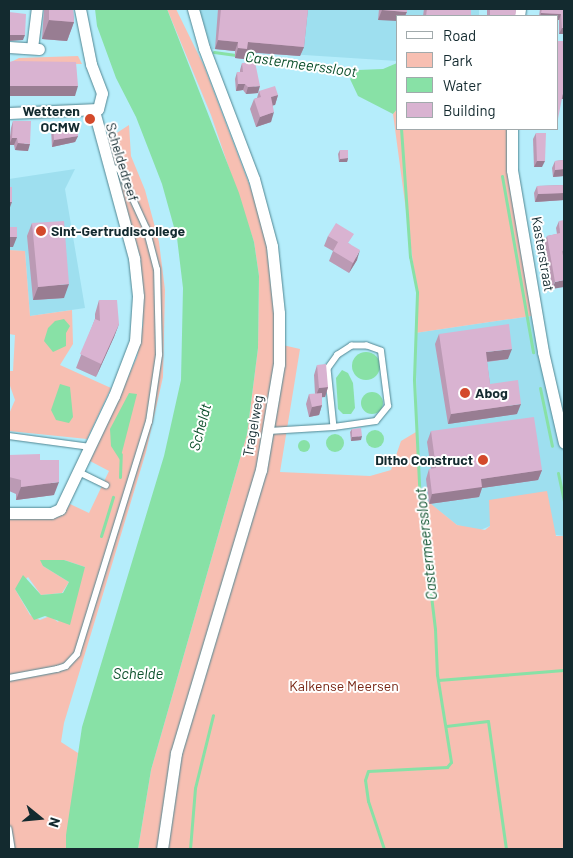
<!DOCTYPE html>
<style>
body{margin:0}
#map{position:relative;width:573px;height:858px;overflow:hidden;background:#b5edfb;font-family:Barlow,sans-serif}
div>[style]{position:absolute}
.built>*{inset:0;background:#9edfef}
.green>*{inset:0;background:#f7bfb2}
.water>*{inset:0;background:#88e1a6}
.round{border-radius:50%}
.stream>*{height:3px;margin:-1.5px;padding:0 1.5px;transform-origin:1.5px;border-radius:1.5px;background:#88e1a6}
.roads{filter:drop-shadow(0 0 1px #518692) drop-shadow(0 0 1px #518692)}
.lane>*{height:5.5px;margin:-2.75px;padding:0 2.75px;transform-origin:2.75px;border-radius:2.75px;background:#fff}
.street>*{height:11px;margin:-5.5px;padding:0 5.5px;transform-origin:5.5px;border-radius:5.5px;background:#fff}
.wall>*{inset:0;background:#bb9ab4}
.shaded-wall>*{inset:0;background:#987d92}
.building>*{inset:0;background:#d9b3d1}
.dots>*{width:14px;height:14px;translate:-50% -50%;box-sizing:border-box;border:2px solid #fff;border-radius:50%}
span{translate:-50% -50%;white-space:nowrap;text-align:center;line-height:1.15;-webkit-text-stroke:4px #fff;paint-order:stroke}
.poi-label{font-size:14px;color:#132a2f;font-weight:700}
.right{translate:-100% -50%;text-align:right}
.left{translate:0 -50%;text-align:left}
.street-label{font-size:14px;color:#132a2f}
.park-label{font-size:14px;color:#792614}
.water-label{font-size:15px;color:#0c502c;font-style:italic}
.frame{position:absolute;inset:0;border:10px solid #132a2f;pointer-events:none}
.legend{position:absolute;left:396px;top:15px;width:162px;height:115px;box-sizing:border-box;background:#fff;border:1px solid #a1aaac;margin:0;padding:6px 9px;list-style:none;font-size:15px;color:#132a2f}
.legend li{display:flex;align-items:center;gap:10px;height:25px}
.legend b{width:25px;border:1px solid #a1aaac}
.north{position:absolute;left:15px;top:793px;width:50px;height:50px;-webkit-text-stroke:4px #fff;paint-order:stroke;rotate:107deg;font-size:14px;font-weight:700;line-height:20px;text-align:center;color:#132a2f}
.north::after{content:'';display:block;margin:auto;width:18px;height:22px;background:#132a2f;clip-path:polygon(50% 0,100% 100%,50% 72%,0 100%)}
</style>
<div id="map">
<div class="built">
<i style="clip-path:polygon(199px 9px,479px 9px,479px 16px,397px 16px,397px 61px,212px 49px)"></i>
<i style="clip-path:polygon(75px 169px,65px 189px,85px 308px,30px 316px,25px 251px,9px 250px,9px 179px)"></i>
<i style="clip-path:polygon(538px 315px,564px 443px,564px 536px,490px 526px,478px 531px,457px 525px,419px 495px,415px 333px)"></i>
</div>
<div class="green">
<i style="clip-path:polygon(167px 9px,176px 9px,204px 66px,251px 189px,266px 239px,274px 312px,274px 343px,300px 349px,280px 472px,370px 476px,391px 470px,401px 441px,416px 432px,420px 495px,457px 525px,485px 530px,490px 526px,489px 500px,547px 491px,556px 536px,564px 536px,564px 849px,138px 849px,151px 770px,247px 434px,258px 348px,259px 276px,254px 242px,211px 115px)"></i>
<i style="clip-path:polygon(78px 56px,82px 64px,9px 63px,19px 58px)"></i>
<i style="clip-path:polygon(397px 109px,397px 129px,512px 129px,512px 170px,538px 315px,415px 333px,417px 292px,393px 114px)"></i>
<i style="clip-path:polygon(evenodd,129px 125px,131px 156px,145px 190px,159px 242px,165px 290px,163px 377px,146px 452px,64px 723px,61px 742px,78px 753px,66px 849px,9px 849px,9px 516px,52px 519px,64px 514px,70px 504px,89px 513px,109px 471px,90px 461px,137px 357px,143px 324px,140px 257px,106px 140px,129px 125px,41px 560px,64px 560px,85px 567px,58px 622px,50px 616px,40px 620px,30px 615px,15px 589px,28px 577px,41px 595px,62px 593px,69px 582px,43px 566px,41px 560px)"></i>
<i style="clip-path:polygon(9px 250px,25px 251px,30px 316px,72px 310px,73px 344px,60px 365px,111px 388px,87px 439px,9px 431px,9px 414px,15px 400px,9px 383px,9px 371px,13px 371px,15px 335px,9px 334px)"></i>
</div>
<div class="water">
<i style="clip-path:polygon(95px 9px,167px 9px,239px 193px,254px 242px,259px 276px,258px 348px,247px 434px,151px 770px,138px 849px,66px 849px,66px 835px,82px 727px,164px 456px,181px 380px,183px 288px,177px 238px,162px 184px,136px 117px,116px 78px,97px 26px)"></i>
<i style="clip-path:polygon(397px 63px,397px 109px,393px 114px,358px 96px,350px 79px,358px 70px,383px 69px)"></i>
<i style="clip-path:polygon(64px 319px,70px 326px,66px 333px,66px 346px,53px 352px,44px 341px,48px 328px,55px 321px)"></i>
<i class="round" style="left:352px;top:352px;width:28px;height:28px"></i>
<i style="clip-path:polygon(342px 370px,348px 373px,353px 383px,355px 408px,351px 414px,343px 414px,338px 409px,336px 378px)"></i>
<i style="clip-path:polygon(60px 384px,70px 387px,73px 417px,69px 423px,56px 420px,51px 410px)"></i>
<i class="round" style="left:361px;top:392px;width:22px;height:22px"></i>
<i style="clip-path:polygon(129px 393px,137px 394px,120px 460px,111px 446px,110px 429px)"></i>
<i class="round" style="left:366px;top:430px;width:18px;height:18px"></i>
<i class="round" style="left:326px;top:434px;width:18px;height:18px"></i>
<i class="round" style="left:298px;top:440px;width:12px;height:12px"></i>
<i style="clip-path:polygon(40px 560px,64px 560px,85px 567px,70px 625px,45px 616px,34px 620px,15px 589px,23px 575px,41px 595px,63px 593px,69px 582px,43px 566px)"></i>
</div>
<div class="stream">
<i style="left:214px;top:52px;width:146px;rotate:7.9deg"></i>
<i style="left:502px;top:176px;width:179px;rotate:80deg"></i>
<i style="left:540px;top:388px;width:59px;rotate:78.3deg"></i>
<i style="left:558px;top:473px;width:30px;rotate:78deg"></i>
<i style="left:120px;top:477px;width:23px;rotate:-88deg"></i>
<i style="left:101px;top:536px;width:41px;rotate:-72.9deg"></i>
<i style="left:438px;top:680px;width:126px;rotate:-4.5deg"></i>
<i style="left:446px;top:726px;width:42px;rotate:-6.8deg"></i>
<i style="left:488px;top:721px;width:129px;rotate:82deg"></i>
<i style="left:190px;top:849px;width:61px;rotate:-85.3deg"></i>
<i style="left:195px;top:788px;width:75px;rotate:-76.1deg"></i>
<i style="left:384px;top:849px;width:51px;rotate:-108.4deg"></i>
<i style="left:368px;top:801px;width:21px;rotate:-98deg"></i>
<i style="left:365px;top:780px;width:9px;rotate:-72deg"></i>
<i style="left:368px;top:771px;width:79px;rotate:-2.9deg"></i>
<i style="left:447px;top:767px;width:6px;rotate:-51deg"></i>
<i style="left:451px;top:762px;width:88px;rotate:-99.1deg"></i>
<i style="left:437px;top:675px;width:46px;rotate:-92.5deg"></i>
<i style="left:435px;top:629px;width:127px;rotate:-96.8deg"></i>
<i style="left:420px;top:503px;width:124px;rotate:-92.8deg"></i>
<i style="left:414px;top:379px;width:87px;rotate:-88deg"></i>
<i style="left:417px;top:292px;width:36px;rotate:-101deg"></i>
<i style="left:410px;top:257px;width:128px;rotate:-94deg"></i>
</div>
<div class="roads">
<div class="lane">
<i style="left:269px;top:431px;width:65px;rotate:-3.5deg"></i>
<i style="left:334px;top:427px;width:42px;rotate:-8.1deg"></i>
<i style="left:376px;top:421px;width:19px;rotate:-51deg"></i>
<i style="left:388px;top:406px;width:55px;rotate:-97.3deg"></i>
<i style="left:381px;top:351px;width:15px;rotate:-160deg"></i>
<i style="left:367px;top:346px;width:15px;rotate:180deg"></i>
<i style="left:352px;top:346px;width:17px;rotate:147deg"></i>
<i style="left:338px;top:355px;width:17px;rotate:126deg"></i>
<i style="left:328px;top:369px;width:58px;rotate:84.1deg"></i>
<i style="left:9px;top:436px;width:82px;rotate:7.7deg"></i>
<i style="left:79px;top:472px;width:30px;rotate:26deg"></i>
<i style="left:9px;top:678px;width:49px;rotate:-10.6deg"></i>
<i style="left:57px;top:669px;width:9px;rotate:-18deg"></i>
<i style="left:66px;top:666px;width:16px;rotate:-47deg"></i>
<i style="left:77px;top:654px;width:243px;rotate:-72.8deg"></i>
<i style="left:149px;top:422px;width:68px;rotate:-81.5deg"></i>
<i style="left:159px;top:355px;width:85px;rotate:-91.3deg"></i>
<i style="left:157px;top:270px;width:43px;rotate:-104.7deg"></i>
<i style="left:146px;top:228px;width:65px;rotate:-114.6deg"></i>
<i style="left:119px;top:169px;width:9px;rotate:180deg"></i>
<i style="left:9px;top:829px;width:20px;rotate:81deg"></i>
</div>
<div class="street">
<i style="left:519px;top:16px;width:7px;rotate:-82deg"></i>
<i style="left:9px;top:47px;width:30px;rotate:4deg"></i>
<i style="left:32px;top:48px;width:39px;rotate:-83deg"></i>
<i style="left:9px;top:113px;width:89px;rotate:-2.6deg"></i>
<i style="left:98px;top:109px;width:16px;rotate:-76deg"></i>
<i style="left:102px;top:93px;width:31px;rotate:-111deg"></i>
<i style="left:91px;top:64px;width:56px;rotate:-101.3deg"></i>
<i style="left:512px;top:129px;width:41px;rotate:90deg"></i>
<i style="left:512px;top:170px;width:185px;rotate:80.3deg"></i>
<i style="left:543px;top:352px;width:93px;rotate:77deg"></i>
<i style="left:9px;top:513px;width:42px"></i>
<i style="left:51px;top:513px;width:10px;rotate:-24deg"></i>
<i style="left:60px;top:509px;width:125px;rotate:-64.5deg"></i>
<i style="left:114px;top:396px;width:59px;rotate:-69.1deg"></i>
<i style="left:135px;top:341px;width:45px;rotate:-86.2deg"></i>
<i style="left:138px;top:296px;width:38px;rotate:-96deg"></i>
<i style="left:134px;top:258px;width:152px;rotate:-105.2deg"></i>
<i style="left:162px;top:849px;width:97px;rotate:-81.7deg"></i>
<i style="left:176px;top:753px;width:295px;rotate:-73.3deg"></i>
<i style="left:261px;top:470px;width:108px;rotate:-80.4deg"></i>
<i style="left:279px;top:364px;width:51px;rotate:-90deg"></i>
<i style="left:279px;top:313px;width:67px;rotate:-96deg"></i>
<i style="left:272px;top:246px;width:69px;rotate:-105deg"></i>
<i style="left:254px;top:179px;width:140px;rotate:-110.9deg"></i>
<i style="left:204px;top:48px;width:41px;rotate:-105.8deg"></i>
</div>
</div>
<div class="wall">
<i style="clip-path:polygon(44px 9px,73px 9px,74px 22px,67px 41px,42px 39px)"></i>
<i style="clip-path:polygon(218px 9px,308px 9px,304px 47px,300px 56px,246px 52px,244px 59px,235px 58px,235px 51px,215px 49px)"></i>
<i style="clip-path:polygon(379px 9px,407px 9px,405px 16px,397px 16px,378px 20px)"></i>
<i style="clip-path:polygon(424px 9px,471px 9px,471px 16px,423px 16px)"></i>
<i style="clip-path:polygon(487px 9px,516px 9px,515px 16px,487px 16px)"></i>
<i style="clip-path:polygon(540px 9px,564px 9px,564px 34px,559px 34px,559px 20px,557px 16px,539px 16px)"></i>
<i style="clip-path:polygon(242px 63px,258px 93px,246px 94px,243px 90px,236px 91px,235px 79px,237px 72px,240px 72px,240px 70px)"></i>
<i style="clip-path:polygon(259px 91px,278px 95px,275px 105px,273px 105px,271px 122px,256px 127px,250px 109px,254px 99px,257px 98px)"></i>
<i style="clip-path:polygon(13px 121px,28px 151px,15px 150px,14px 145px,9px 145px,11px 128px)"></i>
<i style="clip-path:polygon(53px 122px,78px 136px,75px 142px,52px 147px,51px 129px)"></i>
<i style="clip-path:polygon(536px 133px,542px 167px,534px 167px,533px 139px)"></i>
<i style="clip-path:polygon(340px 150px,348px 158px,347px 162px,339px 162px,338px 154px)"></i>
<i style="clip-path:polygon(564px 160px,564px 178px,564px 176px,553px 177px,552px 168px,555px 161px)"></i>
<i style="clip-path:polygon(564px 185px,564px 207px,564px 200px,535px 202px,534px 193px,537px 186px)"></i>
<i style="clip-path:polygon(559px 221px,564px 260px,552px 289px,544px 243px,547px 236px,557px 234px,556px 228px)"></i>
<i style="clip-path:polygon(32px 223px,64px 298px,33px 300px,27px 236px)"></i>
<i style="clip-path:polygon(328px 236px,350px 244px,357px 260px,349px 273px,329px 261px,333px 251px,324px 246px)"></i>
<i style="clip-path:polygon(99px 300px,119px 324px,114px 337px,96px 377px,76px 368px,95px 319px,95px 314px)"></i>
<i style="clip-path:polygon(439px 334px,508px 359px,487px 362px,490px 384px,517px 414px,448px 424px,435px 344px)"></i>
<i style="clip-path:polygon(317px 365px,328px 387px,325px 397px,322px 397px,322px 405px,319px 415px,309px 417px,306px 404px,309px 394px,315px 394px,314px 375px)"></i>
<i style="clip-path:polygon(352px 429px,361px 440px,351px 441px,350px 432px)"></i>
<i style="clip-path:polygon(431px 431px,542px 470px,538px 480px,482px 488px,479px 497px,429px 504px,426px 479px,429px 469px,431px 469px,427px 442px)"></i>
<i style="clip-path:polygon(9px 455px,40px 460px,54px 495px,16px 500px,16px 494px,9px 491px)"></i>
</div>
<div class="shaded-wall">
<i style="clip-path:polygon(382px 10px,407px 12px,405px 16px,397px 16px,397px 21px,378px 20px)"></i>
<i style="clip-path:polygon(541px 13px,561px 14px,559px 20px,557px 20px,557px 16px,540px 16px)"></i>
<i style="clip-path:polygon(49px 20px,74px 22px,67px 41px,42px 39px)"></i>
<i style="clip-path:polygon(562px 28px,564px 28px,564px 34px,559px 34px)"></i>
<i style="clip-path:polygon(9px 35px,25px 35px,23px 40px,9px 41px)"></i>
<i style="clip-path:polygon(218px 40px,238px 42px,235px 51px,215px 49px)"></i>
<i style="clip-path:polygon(248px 42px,304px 47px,300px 56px,246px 52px,244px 59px,235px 58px,238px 48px)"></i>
<i style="clip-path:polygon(238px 84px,245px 84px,243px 90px,236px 91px)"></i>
<i style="clip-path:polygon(9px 86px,78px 86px,75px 96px,9px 96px)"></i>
<i style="clip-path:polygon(260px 86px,258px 93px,246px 94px,248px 87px)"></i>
<i style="clip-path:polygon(563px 93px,564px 93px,564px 99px,560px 99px)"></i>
<i style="clip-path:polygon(278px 95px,275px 105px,267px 107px,271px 97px)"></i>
<i style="clip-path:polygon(274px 112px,271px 122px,256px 127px,260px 117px)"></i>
<i style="clip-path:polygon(78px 136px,75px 142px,52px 147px,54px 140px)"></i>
<i style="clip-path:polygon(12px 138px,17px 138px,14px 145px,9px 145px)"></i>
<i style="clip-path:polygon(18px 143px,30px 144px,28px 151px,15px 150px)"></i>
<i style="clip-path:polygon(348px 158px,347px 162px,339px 162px,340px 159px)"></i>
<i style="clip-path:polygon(537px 161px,545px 161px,542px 167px,534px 167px)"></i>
<i style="clip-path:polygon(564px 169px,564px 176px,553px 177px,555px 170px)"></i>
<i style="clip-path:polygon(564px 193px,564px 200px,535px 202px,538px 194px)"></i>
<i style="clip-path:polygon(9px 202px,12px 202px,9px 210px)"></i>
<i style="clip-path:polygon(9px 237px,17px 237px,13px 247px,9px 247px)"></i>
<i style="clip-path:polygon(360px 250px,357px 260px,349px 273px,353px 263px)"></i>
<i style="clip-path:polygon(564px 280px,564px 287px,552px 289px,555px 282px)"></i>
<i style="clip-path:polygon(69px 284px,64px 298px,33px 300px,38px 287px)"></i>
<i style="clip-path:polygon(119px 324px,114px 337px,96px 377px,101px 364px)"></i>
<i style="clip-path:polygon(512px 349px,508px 359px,482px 362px,486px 352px)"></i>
<i style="clip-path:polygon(328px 387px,325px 397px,315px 398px,319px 388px)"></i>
<i style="clip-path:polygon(521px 404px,517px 414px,448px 424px,451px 414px)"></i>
<i style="clip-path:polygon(322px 405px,319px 415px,309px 417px,312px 407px)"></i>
<i style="clip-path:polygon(362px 436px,361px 440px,351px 441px,352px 437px)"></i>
<i style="clip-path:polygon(542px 470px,538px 480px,482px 488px,479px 497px,429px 504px,432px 494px,481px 479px)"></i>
<i style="clip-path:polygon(59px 482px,54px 495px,16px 500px,21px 487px)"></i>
</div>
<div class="building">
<i style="clip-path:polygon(49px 9px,73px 9px,74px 22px,49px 20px)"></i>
<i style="clip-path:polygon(221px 9px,308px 9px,304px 47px,248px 42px,247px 49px,238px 48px,238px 42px,218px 40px)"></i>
<i style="clip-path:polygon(382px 9px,407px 9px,407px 12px,382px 10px)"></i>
<i style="clip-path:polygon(427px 9px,471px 9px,471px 16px,426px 16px)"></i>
<i style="clip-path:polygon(490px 9px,516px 9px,515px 16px,490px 16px)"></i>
<i style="clip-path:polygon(542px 9px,564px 9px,564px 28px,562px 28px,561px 14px,541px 13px)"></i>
<i style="clip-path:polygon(9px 12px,26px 14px,25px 35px,9px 35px)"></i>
<i style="clip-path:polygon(557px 41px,564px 41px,564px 93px,563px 93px,557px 124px)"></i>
<i style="clip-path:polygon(14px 61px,76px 62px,78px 86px,9px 86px,9px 62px)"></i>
<i style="clip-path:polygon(255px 62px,260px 86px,248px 87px,245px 84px,238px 84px,237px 72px,243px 72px,242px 63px)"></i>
<i style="clip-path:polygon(275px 86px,278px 95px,271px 97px,274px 112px,260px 117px,254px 99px,261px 97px,259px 91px)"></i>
<i style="clip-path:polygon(13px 121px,31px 121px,30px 144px,18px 143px,17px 138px,12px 138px)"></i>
<i style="clip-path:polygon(53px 122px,78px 123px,78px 136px,54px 140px)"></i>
<i style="clip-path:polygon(536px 133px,546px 133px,545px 161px,537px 161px)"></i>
<i style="clip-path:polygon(340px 150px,348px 150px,348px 158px,340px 159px)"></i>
<i style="clip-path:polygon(564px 160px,564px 169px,555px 170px,555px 161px)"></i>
<i style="clip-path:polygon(564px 185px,564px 193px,538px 194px,537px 186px)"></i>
<i style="clip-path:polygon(9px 187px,12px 187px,12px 202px,9px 202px)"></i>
<i style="clip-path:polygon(564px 220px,564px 250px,562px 251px,564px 260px,564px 280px,555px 282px,547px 236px,560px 233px,559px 221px)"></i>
<i style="clip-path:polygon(64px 221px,69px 284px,38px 287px,32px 223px)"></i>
<i style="clip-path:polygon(336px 223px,354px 234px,348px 243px,360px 250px,353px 263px,333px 251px,338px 242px,328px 236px)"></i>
<i style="clip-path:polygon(9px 227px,17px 227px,17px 237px,9px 237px)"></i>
<i style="clip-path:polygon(99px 300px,117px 300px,119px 324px,101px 364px,80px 354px,95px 319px,100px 321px)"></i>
<i style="clip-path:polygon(509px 324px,512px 349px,486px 352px,490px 384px,518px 380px,521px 404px,451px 414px,439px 334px)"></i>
<i style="clip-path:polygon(326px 364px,328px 387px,319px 388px,317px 365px)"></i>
<i style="clip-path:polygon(322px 393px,322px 405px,312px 407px,309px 394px)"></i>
<i style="clip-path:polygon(534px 417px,542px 470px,481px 479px,482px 487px,432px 494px,429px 469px,436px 468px,431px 431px)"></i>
<i style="clip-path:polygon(361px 428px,362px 436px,352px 437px,352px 429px)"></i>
<i style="clip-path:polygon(40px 454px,40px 460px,59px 460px,59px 482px,21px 487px,21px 480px,9px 477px,9px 455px)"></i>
</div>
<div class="dots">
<i style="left:90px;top:119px;background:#d3492b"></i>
<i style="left:41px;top:231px;background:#d3492b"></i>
<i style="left:465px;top:393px;background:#d3492b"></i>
<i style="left:483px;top:460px;background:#d3492b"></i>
</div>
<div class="poi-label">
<span class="right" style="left:80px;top:119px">Wetteren<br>OCMW</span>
<span class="left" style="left:51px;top:231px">Sint-Gertrudiscollege</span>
<span class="left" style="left:475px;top:393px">Abog</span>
<span class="right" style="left:473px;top:460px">Ditho Construct</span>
</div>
<div class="street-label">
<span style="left:122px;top:162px;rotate:73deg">Scheldedreef</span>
<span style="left:543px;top:254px;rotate:80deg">Kasterstraat</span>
<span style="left:253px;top:426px;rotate:-80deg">Tragelweg</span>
</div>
<div class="park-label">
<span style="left:344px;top:686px">Kalkense Meersen</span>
</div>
<div class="water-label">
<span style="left:301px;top:64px;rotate:8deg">Castermeerssloot</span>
<span style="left:200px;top:427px;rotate:-75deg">Scheldt</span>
<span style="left:426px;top:544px;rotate:-96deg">Castermeerssloot</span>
<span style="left:138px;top:674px">Schelde</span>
</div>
<div class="frame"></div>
<ul class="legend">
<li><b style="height:6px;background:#fff"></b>Road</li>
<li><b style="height:14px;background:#f7bfb2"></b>Park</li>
<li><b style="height:14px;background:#88e1a6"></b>Water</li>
<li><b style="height:14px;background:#d9b3d1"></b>Building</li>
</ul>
<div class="north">N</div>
</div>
